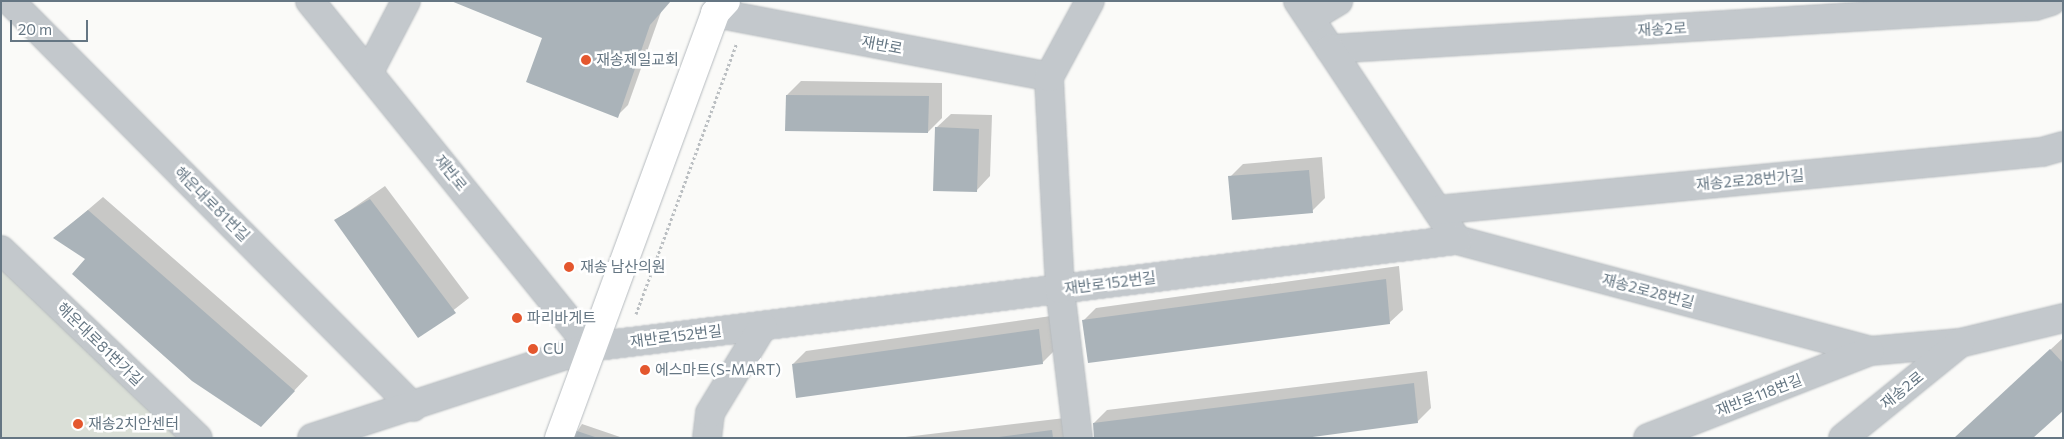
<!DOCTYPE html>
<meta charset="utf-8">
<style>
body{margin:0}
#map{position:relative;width:2064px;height:439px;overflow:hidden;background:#fafaf8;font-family:Commissioner,"Noto Sans KR",sans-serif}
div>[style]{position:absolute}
.green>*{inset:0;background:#dadfd7}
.shadow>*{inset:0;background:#0003}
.building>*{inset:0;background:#aab3b9}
.path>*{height:3px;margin-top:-1.5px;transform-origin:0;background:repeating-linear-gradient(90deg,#bbbfc2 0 2.5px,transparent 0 5px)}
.roads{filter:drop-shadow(0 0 1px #b5babe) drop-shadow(0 0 1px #b5babe)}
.minor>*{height:28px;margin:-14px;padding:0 14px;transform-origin:14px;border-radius:14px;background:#c3c8cc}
.major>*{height:28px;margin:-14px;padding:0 14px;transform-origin:14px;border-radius:14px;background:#fff}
.dots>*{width:14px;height:14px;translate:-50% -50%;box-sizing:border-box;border:2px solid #fff;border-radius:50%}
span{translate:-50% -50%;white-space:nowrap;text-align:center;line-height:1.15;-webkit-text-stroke:5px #fff;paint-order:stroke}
.street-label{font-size:15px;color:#657683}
.poi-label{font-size:15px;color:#657683}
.left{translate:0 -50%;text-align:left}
.frame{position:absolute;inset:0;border:2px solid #657683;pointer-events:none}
.scale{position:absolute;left:10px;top:20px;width:78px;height:22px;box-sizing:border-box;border:2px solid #657683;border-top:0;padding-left:6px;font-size:15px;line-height:18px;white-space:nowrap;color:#657683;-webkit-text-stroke:4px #fff;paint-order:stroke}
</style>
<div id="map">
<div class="green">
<i style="clip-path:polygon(1px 267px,182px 438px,1px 438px)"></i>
</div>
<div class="shadow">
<i style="clip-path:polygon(661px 12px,628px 105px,617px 116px,543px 38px)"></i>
<i style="clip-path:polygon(801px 81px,942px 83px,942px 118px,928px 132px,787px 95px)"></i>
<i style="clip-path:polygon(951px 114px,992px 115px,990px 176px,976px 191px,936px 128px)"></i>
<i style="clip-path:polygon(1322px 157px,1325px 198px,1312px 211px,1230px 177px,1243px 164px)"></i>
<i style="clip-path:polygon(385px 186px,469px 298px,419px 337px,336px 220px)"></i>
<i style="clip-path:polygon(103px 197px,308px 376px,275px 411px,87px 259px,55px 238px)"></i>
<i style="clip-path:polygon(1399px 266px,1403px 310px,1389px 323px,1083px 321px,1096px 308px)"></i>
<i style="clip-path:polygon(1051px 316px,1055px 350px,1042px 363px,793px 364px,806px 351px)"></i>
<i style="clip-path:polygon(2063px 338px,2063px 409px,1955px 438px)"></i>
<i style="clip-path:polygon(1427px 371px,1431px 408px,1417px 422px,1094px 423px,1107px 410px)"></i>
<i style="clip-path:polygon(1065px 418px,1068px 438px,897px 438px)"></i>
<i style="clip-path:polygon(582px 424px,623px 438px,573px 438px)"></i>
</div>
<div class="building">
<i style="clip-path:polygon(451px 1px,671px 1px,650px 25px,618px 118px,526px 82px,542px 38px)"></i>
<i style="clip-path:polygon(786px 95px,929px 96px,928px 133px,785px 131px)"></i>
<i style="clip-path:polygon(935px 127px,979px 129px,977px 192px,933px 191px)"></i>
<i style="clip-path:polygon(1309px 170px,1313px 213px,1232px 220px,1228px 176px)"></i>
<i style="clip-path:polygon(370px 199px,456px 313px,418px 338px,334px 220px)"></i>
<i style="clip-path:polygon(88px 210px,295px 391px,261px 427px,192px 381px,72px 274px,85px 259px,53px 238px)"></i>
<i style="clip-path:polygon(1386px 279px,1390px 324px,1088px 363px,1082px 320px)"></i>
<i style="clip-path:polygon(1039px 329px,1043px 364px,796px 398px,792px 364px)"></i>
<i style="clip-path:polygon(2050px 349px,2063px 363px,2063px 411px,2033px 438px,1954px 438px)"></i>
<i style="clip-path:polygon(1414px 383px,1418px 423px,1305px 438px,1094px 438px,1093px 423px)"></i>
<i style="clip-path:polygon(574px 430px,595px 437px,595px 438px,571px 438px)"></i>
<i style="clip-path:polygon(1052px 430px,1053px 438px,999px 438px,999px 437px)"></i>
</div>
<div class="path">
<i style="left:636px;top:314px;width:289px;rotate:-69.6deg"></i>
</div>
<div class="roads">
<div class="minor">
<i style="left:10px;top:1px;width:572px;rotate:45.21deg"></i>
<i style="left:310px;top:1px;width:445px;rotate:51deg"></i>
<i style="left:1298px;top:1px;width:58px;rotate:56.3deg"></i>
<i style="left:1330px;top:49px;width:706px;rotate:-3.49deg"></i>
<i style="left:2035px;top:6px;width:17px;rotate:-17deg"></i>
<i style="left:715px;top:13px;width:340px;rotate:10.8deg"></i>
<i style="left:1310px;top:18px;width:33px;rotate:-31deg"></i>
<i style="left:1330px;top:49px;width:229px;rotate:56.4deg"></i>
<i style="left:1457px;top:240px;width:428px;rotate:15deg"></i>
<i style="left:1870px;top:351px;width:90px;rotate:-5.1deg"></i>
<i style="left:1960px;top:343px;width:106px;rotate:-13.6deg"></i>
<i style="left:369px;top:72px;width:80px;rotate:-62.5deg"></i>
<i style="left:1437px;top:210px;width:608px;rotate:-5.48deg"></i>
<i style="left:2042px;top:152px;width:22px;rotate:-16deg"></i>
<i style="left:1px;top:250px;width:272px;rotate:43.7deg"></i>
<i style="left:312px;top:438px;width:293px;rotate:-18.1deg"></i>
<i style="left:590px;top:347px;width:874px;rotate:-7.04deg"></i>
<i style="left:707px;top:438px;width:25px;rotate:-83deg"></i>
<i style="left:710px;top:413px;width:102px;rotate:-58.7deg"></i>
<i style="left:1078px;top:438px;width:150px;rotate:-96.9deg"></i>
<i style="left:1060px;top:289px;width:212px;rotate:-93deg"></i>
<i style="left:1049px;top:77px;width:86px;rotate:-61.7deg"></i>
<i style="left:1648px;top:438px;width:238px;rotate:-21.4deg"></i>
<i style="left:1843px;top:438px;width:151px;rotate:-39.1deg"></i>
</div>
<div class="major">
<i style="left:559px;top:438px;width:453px;rotate:-69.8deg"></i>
<i style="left:715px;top:13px;width:16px;rotate:-47deg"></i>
</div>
</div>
<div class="dots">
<i style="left:586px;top:60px;background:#e4572e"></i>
<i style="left:569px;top:267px;background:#e4572e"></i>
<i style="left:517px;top:318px;background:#e4572e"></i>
<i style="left:533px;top:349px;background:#e4572e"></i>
<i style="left:645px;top:370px;background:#e4572e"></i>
<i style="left:78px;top:424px;background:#e4572e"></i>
</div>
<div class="street-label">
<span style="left:1662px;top:29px;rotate:-3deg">재송2로</span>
<span style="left:882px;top:45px;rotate:11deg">재반로</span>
<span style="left:451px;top:173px;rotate:51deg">재반로</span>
<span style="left:1750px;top:180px;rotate:-5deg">재송2로28번가길</span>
<span style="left:212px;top:204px;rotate:45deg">해운대로81번길</span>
<span style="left:1110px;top:283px;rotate:-7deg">재반로152번길</span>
<span style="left:1648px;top:291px;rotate:15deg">재송2로28번길</span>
<span style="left:676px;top:336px;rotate:-7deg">재반로152번길</span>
<span style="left:100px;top:344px;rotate:44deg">해운대로81번가길</span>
<span style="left:1902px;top:390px;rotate:-39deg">재송2로</span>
<span style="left:1759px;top:395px;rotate:-21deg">재반로118번길</span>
</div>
<div class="poi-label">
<span class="left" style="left:596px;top:60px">재송제일교회</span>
<span class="left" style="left:580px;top:267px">재송 남산의원</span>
<span class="left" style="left:527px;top:318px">파리바게트</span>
<span class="left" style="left:543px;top:349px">CU</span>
<span class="left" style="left:655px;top:370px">에스마트(S-MART)</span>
<span class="left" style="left:88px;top:424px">재송2치안센터</span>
</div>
<div class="frame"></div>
<div class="scale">20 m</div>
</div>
